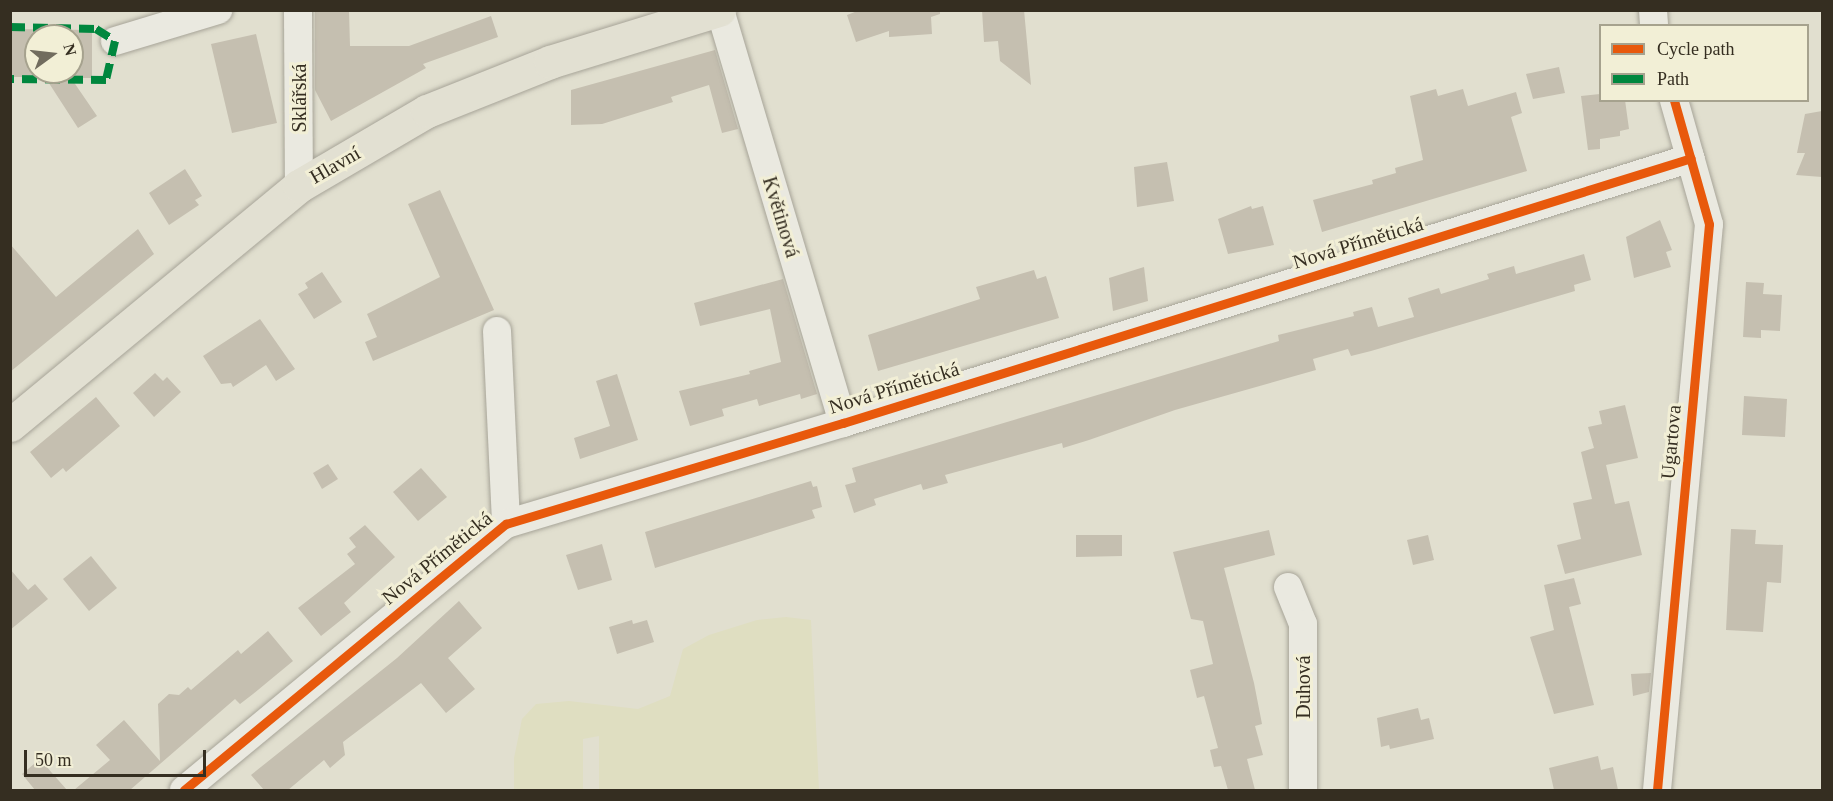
<!DOCTYPE html>
<meta charset="utf-8">
<style>
body{margin:0}
#map{position:relative;width:1833px;height:801px;overflow:hidden;background:#e1dfcf;font-family:Georgia,serif}
div>[style]{position:absolute}
.farmland>*{inset:0;background:#dfdec1}
.building>*{inset:0;background:#c5bfb0}
.roads{filter:drop-shadow(0 0 2px #a7a498) drop-shadow(0 0 2px #a7a498)}
.minor>*{height:28px;margin:-14px;padding:0 14px;transform-origin:14px;border-radius:14px;background:#eae9e0}
.major>*{height:33px;margin:-16.5px;padding:0 16.5px;transform-origin:16.5px;border-radius:16.5px;background:#e2e0d2}
.quiet>*{height:8px;margin-top:-4px;transform-origin:0;background:repeating-linear-gradient(90deg,#00873e 0 15px,transparent 0 23px)}
.cycleway>*{height:9px;margin:-4.5px;padding:0 4.5px;transform-origin:4.5px;border-radius:4.5px;background:#e8590c}
span{translate:-50% -50%;white-space:nowrap;text-align:center;line-height:1.15;-webkit-text-stroke:6px #f2efd6;paint-order:stroke}
.street-label{font-size:20px;color:#352e21}
.frame{position:absolute;inset:0;border:12px solid #352e21;pointer-events:none}
.legend{position:absolute;left:1599px;top:24px;width:210px;height:78px;box-sizing:border-box;background:#f2efd6;border:2px solid #a6a28e;margin:0;padding:8px 10px;list-style:none;font-size:18px;color:#352e21}
.legend li{display:flex;align-items:center;gap:12px;height:30px}
.legend b{width:30px;border:2px solid #a6a28e}
.north{position:absolute;left:24px;top:24px;width:60px;height:60px;box-sizing:border-box;background:#f2efd6;border:2px solid #a6a28e;border-radius:50%;rotate:75deg;font-size:16px;font-weight:700;line-height:24px;text-align:center;color:#352e21}
.north::after{content:'';display:block;margin:auto;width:21px;height:27px;background:#716c5e;clip-path:polygon(50% 0,100% 100%,50% 72%,0 100%)}
.scale{position:absolute;left:24px;top:750px;width:182px;height:27px;box-sizing:border-box;border:3px solid #352e21;border-top:0;padding-left:8px;font-size:18px;line-height:21px;white-space:nowrap;color:#352e21;-webkit-text-stroke:4px #f2efd6;paint-order:stroke}
</style>
<div id="map">
<div class="farmland">
<i style="clip-path:polygon(786px 617px,811px 620px,819px 790px,599px 790px,599px 736px,583px 739px,583px 790px,514px 790px,514px 758px,522px 719px,536px 704px,569px 701px,638px 709px,670px 696px,683px 649px,709px 635px,757px 620px)"></i>
</div>
<div class="building">
<i style="clip-path:polygon(315px 10px,349px 10px,350px 46px,409px 46px,491px 16px,498px 37px,423px 64px,426px 68px,331px 121px,315px 90px)"></i>
<i style="clip-path:polygon(860px 10px,940px 10px,940px 14px,931px 17px,932px 34px,889px 37px,889px 31px,856px 42px,847px 15px)"></i>
<i style="clip-path:polygon(982px 10px,1024px 10px,1031px 85px,1000px 61px,998px 41px,984px 42px)"></i>
<i style="clip-path:polygon(evenodd,10px 29px,92px 30px,92px 78px,71px 78px,97px 116px,78px 128px,45px 77px,10px 77px,10px 29px,36px 36px,72px 36px,72px 72px,36px 72px,36px 36px)"></i>
<i style="clip-path:polygon(256px 34px,277px 123px,232px 133px,211px 44px)"></i>
<i style="clip-path:polygon(715px 50px,738px 129px,722px 133px,709px 85px,671px 97px,673px 102px,602px 124px,571px 125px,571px 90px)"></i>
<i style="clip-path:polygon(1559px 67px,1565px 93px,1533px 99px,1526px 74px)"></i>
<i style="clip-path:polygon(1436px 89px,1438px 96px,1463px 89px,1468px 106px,1516px 92px,1522px 113px,1511px 117px,1527px 171px,1322px 232px,1313px 200px,1373px 184px,1372px 180px,1396px 173px,1395px 168px,1423px 160px,1410px 96px)"></i>
<i style="clip-path:polygon(1600px 94px,1600px 100px,1625px 100px,1629px 129px,1620px 131px,1620px 136px,1600px 139px,1600px 149px,1588px 150px,1581px 96px)"></i>
<i style="clip-path:polygon(1822px 111px,1822px 177px,1796px 175px,1805px 153px,1797px 153px,1805px 114px)"></i>
<i style="clip-path:polygon(1167px 162px,1174px 201px,1137px 207px,1134px 167px)"></i>
<i style="clip-path:polygon(185px 169px,202px 196px,195px 200px,199px 205px,169px 225px,149px 193px)"></i>
<i style="clip-path:polygon(440px 190px,494px 310px,373px 361px,365px 342px,377px 337px,367px 314px,440px 277px,408px 204px)"></i>
<i style="clip-path:polygon(1251px 206px,1252px 209px,1263px 206px,1274px 245px,1228px 254px,1218px 219px)"></i>
<i style="clip-path:polygon(1660px 220px,1672px 250px,1666px 252px,1671px 267px,1634px 278px,1626px 237px)"></i>
<i style="clip-path:polygon(138px 229px,154px 254px,10px 372px,10px 244px,56px 297px)"></i>
<i style="clip-path:polygon(1584px 254px,1591px 280px,1574px 285px,1575px 291px,1371px 351px,1351px 356px,1348px 349px,1313px 359px,1316px 370px,1175px 410px,1089px 440px,1063px 448px,1062px 443px,945px 475px,948px 483px,923px 490px,921px 484px,874px 499px,876px 505px,854px 513px,845px 485px,856px 482px,852px 468px,1279px 341px,1278px 335px,1354px 316px,1353px 312px,1372px 307px,1378px 327px,1414px 317px,1408px 298px,1439px 288px,1441px 294px,1489px 279px,1487px 274px,1514px 266px,1516px 274px)"></i>
<i style="clip-path:polygon(1144px 267px,1148px 301px,1113px 311px,1109px 278px)"></i>
<i style="clip-path:polygon(1034px 270px,1037px 279px,1046px 276px,1059px 318px,878px 371px,868px 335px,980px 299px,976px 287px)"></i>
<i style="clip-path:polygon(322px 272px,342px 302px,314px 319px,298px 294px,308px 288px,305px 283px)"></i>
<i style="clip-path:polygon(783px 279px,817px 394px,801px 399px,800px 394px,759px 406px,757px 399px,722px 409px,724px 416px,690px 426px,679px 391px,750px 374px,749px 371px,781px 362px,770px 309px,700px 326px,694px 303px)"></i>
<i style="clip-path:polygon(1746px 282px,1764px 283px,1763px 294px,1782px 295px,1780px 331px,1761px 330px,1761px 338px,1743px 337px)"></i>
<i style="clip-path:polygon(260px 319px,295px 369px,276px 381px,266px 365px,233px 387px,231px 383px,221px 384px,203px 356px)"></i>
<i style="clip-path:polygon(155px 373px,163px 381px,167px 377px,181px 392px,154px 417px,133px 393px)"></i>
<i style="clip-path:polygon(617px 374px,638px 440px,580px 459px,574px 438px,610px 426px,596px 381px)"></i>
<i style="clip-path:polygon(1744px 396px,1787px 399px,1785px 437px,1742px 435px)"></i>
<i style="clip-path:polygon(96px 397px,120px 426px,66px 472px,63px 468px,51px 478px,30px 452px)"></i>
<i style="clip-path:polygon(1625px 405px,1638px 458px,1606px 465px,1615px 504px,1629px 501px,1642px 555px,1565px 574px,1557px 545px,1581px 539px,1573px 503px,1592px 499px,1581px 452px,1594px 448px,1588px 427px,1602px 424px,1599px 411px)"></i>
<i style="clip-path:polygon(328px 464px,338px 479px,322px 489px,313px 473px)"></i>
<i style="clip-path:polygon(421px 468px,447px 497px,418px 521px,393px 492px)"></i>
<i style="clip-path:polygon(811px 481px,813px 487px,817px 486px,822px 507px,812px 510px,815px 518px,655px 568px,645px 532px)"></i>
<i style="clip-path:polygon(365px 525px,395px 557px,344px 603px,351px 612px,321px 636px,298px 608px,355px 564px,347px 554px,356px 547px,349px 538px)"></i>
<i style="clip-path:polygon(1731px 529px,1756px 530px,1755px 544px,1783px 545px,1781px 583px,1767px 582px,1763px 632px,1726px 630px)"></i>
<i style="clip-path:polygon(1269px 530px,1275px 555px,1224px 568px,1254px 683px,1262px 724px,1255px 726px,1263px 755px,1247px 759px,1255px 790px,1228px 790px,1221px 766px,1214px 767px,1210px 750px,1218px 748px,1204px 696px,1197px 698px,1190px 670px,1213px 664px,1203px 621px,1191px 619px,1173px 552px)"></i>
<i style="clip-path:polygon(1076px 535px,1122px 535px,1122px 556px,1076px 557px)"></i>
<i style="clip-path:polygon(1428px 535px,1434px 560px,1413px 565px,1407px 540px)"></i>
<i style="clip-path:polygon(602px 544px,612px 580px,578px 590px,566px 555px)"></i>
<i style="clip-path:polygon(91px 556px,117px 588px,89px 611px,63px 579px)"></i>
<i style="clip-path:polygon(10px 569px,28px 590px,35px 584px,48px 599px,10px 630px)"></i>
<i style="clip-path:polygon(1574px 578px,1581px 604px,1569px 607px,1594px 705px,1554px 714px,1530px 637px,1554px 630px,1544px 585px)"></i>
<i style="clip-path:polygon(459px 601px,482px 628px,448px 658px,475px 689px,446px 713px,421px 683px,343px 742px,345px 755px,330px 768px,324px 760px,288px 790px,264px 790px,251px 775px,397px 658px)"></i>
<i style="clip-path:polygon(632px 620px,633px 624px,647px 620px,654px 642px,617px 654px,609px 627px)"></i>
<i style="clip-path:polygon(268px 631px,293px 661px,253px 694px,240px 704px,235px 699px,130px 790px,74px 790px,110px 760px,96px 745px,124px 720px,160px 761px,158px 704px,169px 694px,179px 695px,188px 687px,191px 690px,238px 650px,241px 654px)"></i>
<i style="clip-path:polygon(1651px 673px,1649px 692px,1633px 696px,1631px 674px)"></i>
<i style="clip-path:polygon(1418px 708px,1421px 720px,1429px 718px,1434px 739px,1390px 749px,1389px 745px,1381px 747px,1377px 718px)"></i>
<i style="clip-path:polygon(1598px 756px,1601px 770px,1613px 767px,1618px 790px,1554px 790px,1549px 768px)"></i>
<i style="clip-path:polygon(40px 759px,52px 773px,67px 790px,35px 790px,22px 774px)"></i>
</div>
<div class="roads">
<div class="minor">
<i style="left:298px;top:10px;width:176px;rotate:89.7deg"></i>
<i style="left:720px;top:10px;width:431px;rotate:73.4deg"></i>
<i style="left:1653px;top:10px;width:16px;rotate:86deg"></i>
<i style="left:115px;top:41px;width:108px;rotate:-16.8deg"></i>
<i style="left:497px;top:331px;width:193px;rotate:87.3deg"></i>
<i style="left:1288px;top:587px;width:40px;rotate:68deg"></i>
<i style="left:1303px;top:624px;width:166px;rotate:90deg"></i>
<i style="left:184px;top:790px;width:418px;rotate:-39.6deg"></i>
<i style="left:506px;top:524px;width:352px;rotate:-16.7deg"></i>
<i style="left:843px;top:423px;width:888px;rotate:-17.35deg"></i>
<i style="left:1657px;top:790px;width:568px;rotate:-84.75deg"></i>
<i style="left:1709px;top:224px;width:129px;rotate:-105.8deg"></i>
</div>
<div class="major">
<i style="left:10px;top:425px;width:375px;rotate:-39.6deg"></i>
<i style="left:299px;top:186px;width:148px;rotate:-30.4deg"></i>
<i style="left:427px;top:111px;width:132px;rotate:-21.7deg"></i>
<i style="left:550px;top:62px;width:177px;rotate:-17.1deg"></i>
</div>
</div>
<div class="quiet">
<i style="left:10px;top:27px;width:86px;rotate:1.3deg"></i>
<i style="left:96px;top:29px;width:22px;rotate:32deg"></i>
<i style="left:115px;top:41px;width:40px;rotate:103deg"></i>
<i style="left:106px;top:80px;width:96px;rotate:-179.4deg"></i>
</div>
<div class="cycleway">
<i style="left:184px;top:790px;width:418px;rotate:-39.6deg"></i>
<i style="left:506px;top:524px;width:352px;rotate:-16.7deg"></i>
<i style="left:843px;top:423px;width:888px;rotate:-17.35deg"></i>
<i style="left:1657px;top:790px;width:568px;rotate:-84.75deg"></i>
<i style="left:1709px;top:224px;width:129px;rotate:-105.8deg"></i>
</div>
<div class="street-label">
<span style="left:299px;top:98px;rotate:-90deg">Sklářská</span>
<span style="left:335px;top:165px;rotate:-30deg">Hlavní</span>
<span style="left:781px;top:217px;rotate:73deg">Květinová</span>
<span style="left:1358px;top:243px;rotate:-17deg">Nová Přímětická</span>
<span style="left:894px;top:388px;rotate:-17deg">Nová Přímětická</span>
<span style="left:1671px;top:442px;rotate:-85deg">Ugartova</span>
<span style="left:437px;top:558px;rotate:-39deg">Nová Přímětická</span>
<span style="left:1303px;top:687px;rotate:-90deg">Duhová</span>
</div>
<div class="frame"></div>
<ul class="legend">
<li><b style="height:8px;background:#e8590c"></b>Cycle path</li>
<li><b style="height:8px;background:#00873e"></b>Path</li>
</ul>
<div class="north">N</div>
<div class="scale">50 m</div>
</div>
